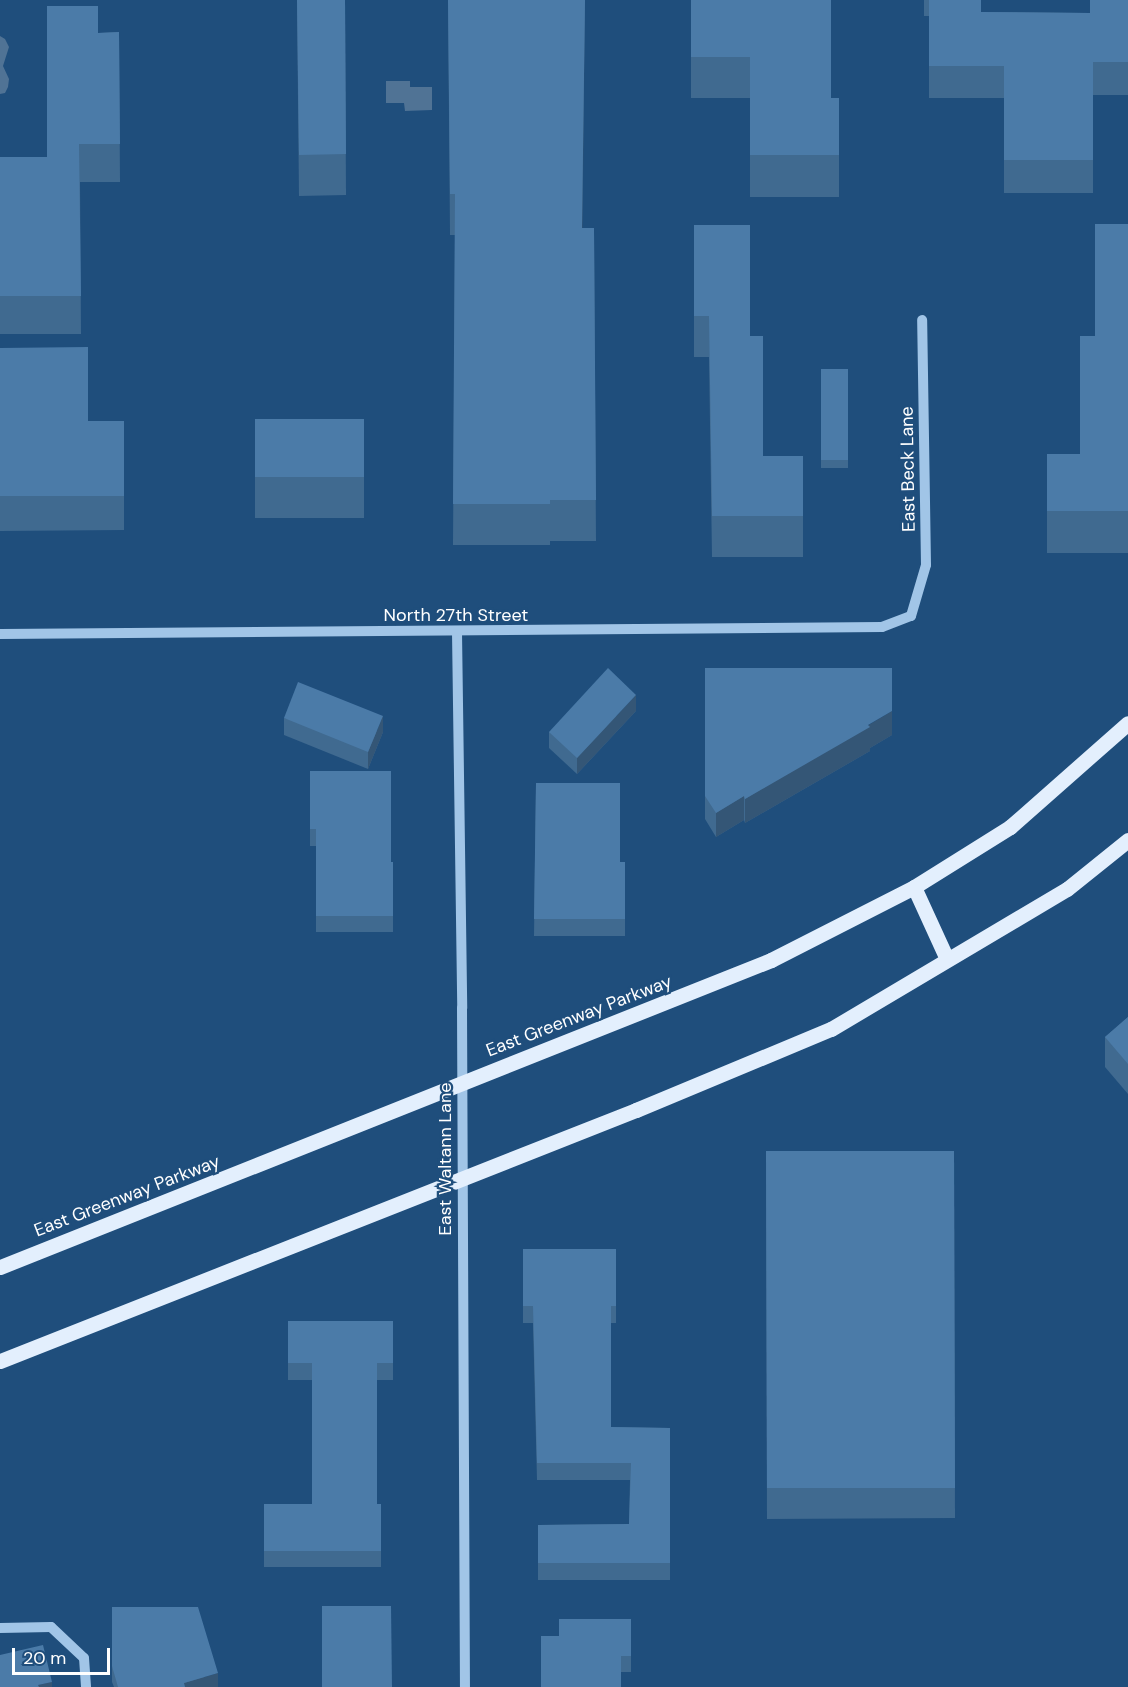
<!DOCTYPE html>
<style>
body{margin:0}
#map{position:relative;width:1128px;height:1687px;overflow:hidden;background:#1f4e7c;font-family:"DM Sans",sans-serif}
div>[style]{position:absolute}
.water>*{inset:0;background:#507395}
.minor>*{height:10px;margin:-5px;padding:0 5px;transform-origin:5px;border-radius:5px;background:#a1c5e7}
.major>*{height:15px;margin:-7.5px;padding:0 7.5px;transform-origin:7.5px;border-radius:7.5px;background:#e3effd}
.wall>*{inset:0;background:#406a90}
.shaded-wall>*{inset:0;background:#345676}
.building>*{inset:0;background:#4b7ba8}
span{translate:-50% -50%;white-space:nowrap;text-align:center;line-height:1.15;-webkit-text-stroke:4.5px #1f4e7c;paint-order:stroke}
.street-label{font-size:18px;color:#fff}
.scale{position:absolute;left:12px;top:1648px;width:98px;height:27px;box-sizing:border-box;border:3px solid #fff;border-top:0;padding-left:8px;font-size:18px;line-height:21px;white-space:nowrap;color:#fff;-webkit-text-stroke:4px #1f4e7c;paint-order:stroke}
</style>
<div id="map">
<div class="water">
<i style="clip-path:polygon(0 36px,5px 39px,9px 47px,3px 66px,9px 79px,8px 87px,5px 93px,0 94px)"></i>
<i style="clip-path:polygon(386px 81px,410px 81px,410px 87px,432px 87px,432px 110px,405px 111px,404px 103px,386px 103px)"></i>
</div>
<div class="minor">
<i style="left:457px;top:632px;width:376px;rotate:89.2deg"></i>
<i style="left:462px;top:1008px;width:679px;rotate:89.75deg"></i>
<i style="left:0;top:634px;width:882px;rotate:-0.45deg"></i>
<i style="left:882px;top:627px;width:31px;rotate:-21deg"></i>
<i style="left:911px;top:616px;width:53px;rotate:-73.6deg"></i>
<i style="left:926px;top:565px;width:245px;rotate:-90.9deg"></i>
<i style="left:0;top:1628px;width:51px;rotate:-1.1deg"></i>
<i style="left:51px;top:1627px;width:45px;rotate:43.2deg"></i>
<i style="left:84px;top:1658px;width:29px;rotate:86deg"></i>
</div>
<div class="major">
<i style="left:914px;top:887px;width:79px;rotate:65.4deg"></i>
<i style="left:0;top:1267px;width:830px;rotate:-21.71deg"></i>
<i style="left:771px;top:960px;width:161px;rotate:-27deg"></i>
<i style="left:914px;top:887px;width:113px;rotate:-32deg"></i>
<i style="left:1010px;top:827px;width:157px;rotate:-41.4deg"></i>
<i style="left:0;top:1361px;width:684px;rotate:-21.54deg"></i>
<i style="left:636px;top:1110px;width:211px;rotate:-22.6deg"></i>
<i style="left:831px;top:1029px;width:274px;rotate:-30.7deg"></i>
<i style="left:1067px;top:889px;width:78px;rotate:-38.8deg"></i>
</div>
<div class="wall">
<i style="clip-path:polygon(297px 0,345px 0,346px 195px,299px 196px)"></i>
<i style="clip-path:polygon(448px 0,585px 0,582px 228px,594px 228px,596px 541px,550px 541px,550px 545px,453px 545px,455px 235px,450px 235px)"></i>
<i style="clip-path:polygon(691px 0,831px 98px,839px 98px,839px 197px,750px 197px,750px 98px,691px 98px)"></i>
<i style="clip-path:polygon(924px 0,981px 0,981px 12px,1090px 13px,1128px 0,1128px 95px,1093px 95px,1093px 193px,1004px 193px,1004px 98px,929px 98px,929px 16px,924px 16px)"></i>
<i style="clip-path:polygon(119px 32px,120px 182px,80px 182px,81px 334px,0 334px,0 157px,47px 157px,98px 33px)"></i>
<i style="clip-path:polygon(1128px 224px,1128px 553px,1047px 553px,1047px 454px,1080px 454px)"></i>
<i style="clip-path:polygon(694px 225px,750px 336px,763px 456px,803px 456px,803px 557px,712px 557px,709px 357px,694px 357px)"></i>
<i style="clip-path:polygon(0 348px,88px 421px,124px 421px,124px 530px,0 531px)"></i>
<i style="clip-path:polygon(821px 369px,848px 369px,848px 468px,821px 468px)"></i>
<i style="clip-path:polygon(255px 419px,364px 419px,364px 518px,255px 518px)"></i>
<i style="clip-path:polygon(705px 668px,892px 735px,870px 748px,870px 751px,745px 823px,744px 820px,716px 837px,705px 819px)"></i>
<i style="clip-path:polygon(636px 711px,577px 774px,549px 748px,549px 732px)"></i>
<i style="clip-path:polygon(284px 718px,383px 732px,368px 769px,284px 735px)"></i>
<i style="clip-path:polygon(310px 771px,391px 862px,393px 862px,393px 932px,316px 932px,316px 846px,310px 846px)"></i>
<i style="clip-path:polygon(536px 783px,620px 862px,625px 862px,625px 936px,534px 936px)"></i>
<i style="clip-path:polygon(1128px 1017px,1128px 1094px,1105px 1067px,1105px 1037px)"></i>
<i style="clip-path:polygon(766px 1151px,954px 1151px,955px 1518px,767px 1519px)"></i>
<i style="clip-path:polygon(523px 1249px,616px 1249px,616px 1323px,611px 1323px,611px 1427px,670px 1428px,670px 1580px,538px 1580px,538px 1525px,629px 1524px,630px 1480px,537px 1480px,533px 1323px,523px 1323px)"></i>
<i style="clip-path:polygon(288px 1321px,393px 1321px,393px 1380px,377px 1380px,377px 1504px,381px 1504px,381px 1567px,264px 1567px,264px 1504px,312px 1504px,312px 1380px,288px 1380px)"></i>
<i style="clip-path:polygon(112px 1607px,218px 1687px,114px 1687px,112px 1682px)"></i>
<i style="clip-path:polygon(631px 1619px,631px 1672px,621px 1672px,559px 1636px)"></i>
</div>
<div class="shaded-wall">
<i style="clip-path:polygon(585px 0,582px 269px,582px 228px)"></i>
<i style="clip-path:polygon(636px 695px,636px 711px,577px 774px,577px 758px)"></i>
<i style="clip-path:polygon(892px 711px,892px 735px,870px 748px,870px 751px,745px 823px,745px 799px)"></i>
<i style="clip-path:polygon(383px 716px,383px 732px,368px 769px,368px 752px)"></i>
<i style="clip-path:polygon(744px 796px,744px 820px,716px 837px,716px 813px)"></i>
<i style="clip-path:polygon(218px 1673px,218px 1687px,184px 1687px,184px 1683px)"></i>
<i style="clip-path:polygon(52px 1682px,52px 1687px,38px 1687px,38px 1685px)"></i>
</div>
<div class="building">
<i style="clip-path:polygon(297px 0,345px 0,346px 154px,299px 155px)"></i>
<i style="clip-path:polygon(448px 0,585px 0,582px 228px,594px 228px,596px 500px,550px 500px,550px 504px,453px 504px,455px 194px,450px 194px)"></i>
<i style="clip-path:polygon(691px 0,831px 0,831px 98px,839px 98px,839px 155px,750px 155px,750px 57px,691px 57px)"></i>
<i style="clip-path:polygon(929px 0,981px 0,981px 12px,1090px 13px,1090px 0,1128px 0,1128px 62px,1093px 62px,1093px 160px,1004px 160px,1004px 66px,929px 66px)"></i>
<i style="clip-path:polygon(47px 6px,98px 6px,98px 33px,119px 32px,120px 144px,79px 144px,81px 296px,0 296px,0 157px,47px 157px)"></i>
<i style="clip-path:polygon(1095px 224px,1128px 224px,1128px 511px,1047px 511px,1047px 454px,1080px 454px,1080px 336px,1095px 336px)"></i>
<i style="clip-path:polygon(694px 225px,750px 225px,750px 336px,763px 336px,763px 456px,803px 456px,803px 516px,712px 516px,709px 316px,694px 316px)"></i>
<i style="clip-path:polygon(88px 347px,88px 421px,124px 421px,124px 496px,0 496px,0 348px)"></i>
<i style="clip-path:polygon(821px 369px,848px 369px,848px 460px,821px 460px)"></i>
<i style="clip-path:polygon(255px 419px,364px 419px,364px 477px,255px 477px)"></i>
<i style="clip-path:polygon(608px 668px,636px 695px,577px 758px,549px 732px)"></i>
<i style="clip-path:polygon(705px 668px,892px 668px,892px 711px,868px 725px,870px 727px,745px 799px,744px 796px,716px 813px,705px 796px)"></i>
<i style="clip-path:polygon(298px 682px,383px 716px,368px 752px,284px 718px)"></i>
<i style="clip-path:polygon(310px 771px,391px 771px,391px 862px,393px 862px,393px 916px,316px 916px,316px 829px,310px 829px)"></i>
<i style="clip-path:polygon(536px 783px,620px 783px,620px 862px,625px 862px,625px 919px,534px 919px)"></i>
<i style="clip-path:polygon(1128px 1017px,1128px 1064px,1105px 1037px)"></i>
<i style="clip-path:polygon(766px 1151px,954px 1151px,955px 1488px,767px 1488px)"></i>
<i style="clip-path:polygon(523px 1249px,616px 1249px,616px 1306px,611px 1306px,611px 1427px,670px 1428px,670px 1563px,538px 1563px,538px 1525px,629px 1524px,631px 1463px,537px 1463px,533px 1306px,523px 1306px)"></i>
<i style="clip-path:polygon(288px 1321px,393px 1321px,393px 1363px,377px 1363px,377px 1504px,381px 1504px,381px 1551px,264px 1551px,264px 1504px,312px 1504px,312px 1363px,288px 1363px)"></i>
<i style="clip-path:polygon(322px 1606px,391px 1606px,392px 1687px,322px 1687px)"></i>
<i style="clip-path:polygon(112px 1607px,198px 1607px,218px 1673px,184px 1683px,185px 1687px,118px 1687px,112px 1666px)"></i>
<i style="clip-path:polygon(559px 1619px,631px 1619px,631px 1656px,621px 1656px,621px 1687px,541px 1687px,541px 1636px,559px 1636px)"></i>
<i style="clip-path:polygon(43px 1645px,52px 1682px,38px 1685px,39px 1687px,0 1687px,0 1655px)"></i>
</div>
<div class="street-label">
<span style="left:908px;top:469px;rotate:-91deg">East Beck Lane</span>
<span style="left:456px;top:615px">North 27th Street</span>
<span style="left:579px;top:1016px;rotate:-21deg">East Greenway Parkway</span>
<span style="left:445px;top:1159px;rotate:-90deg">East Waltann Lane</span>
<span style="left:127px;top:1196px;rotate:-21deg">East Greenway Parkway</span>
</div>
<div class="scale">20 m</div>
</div>
